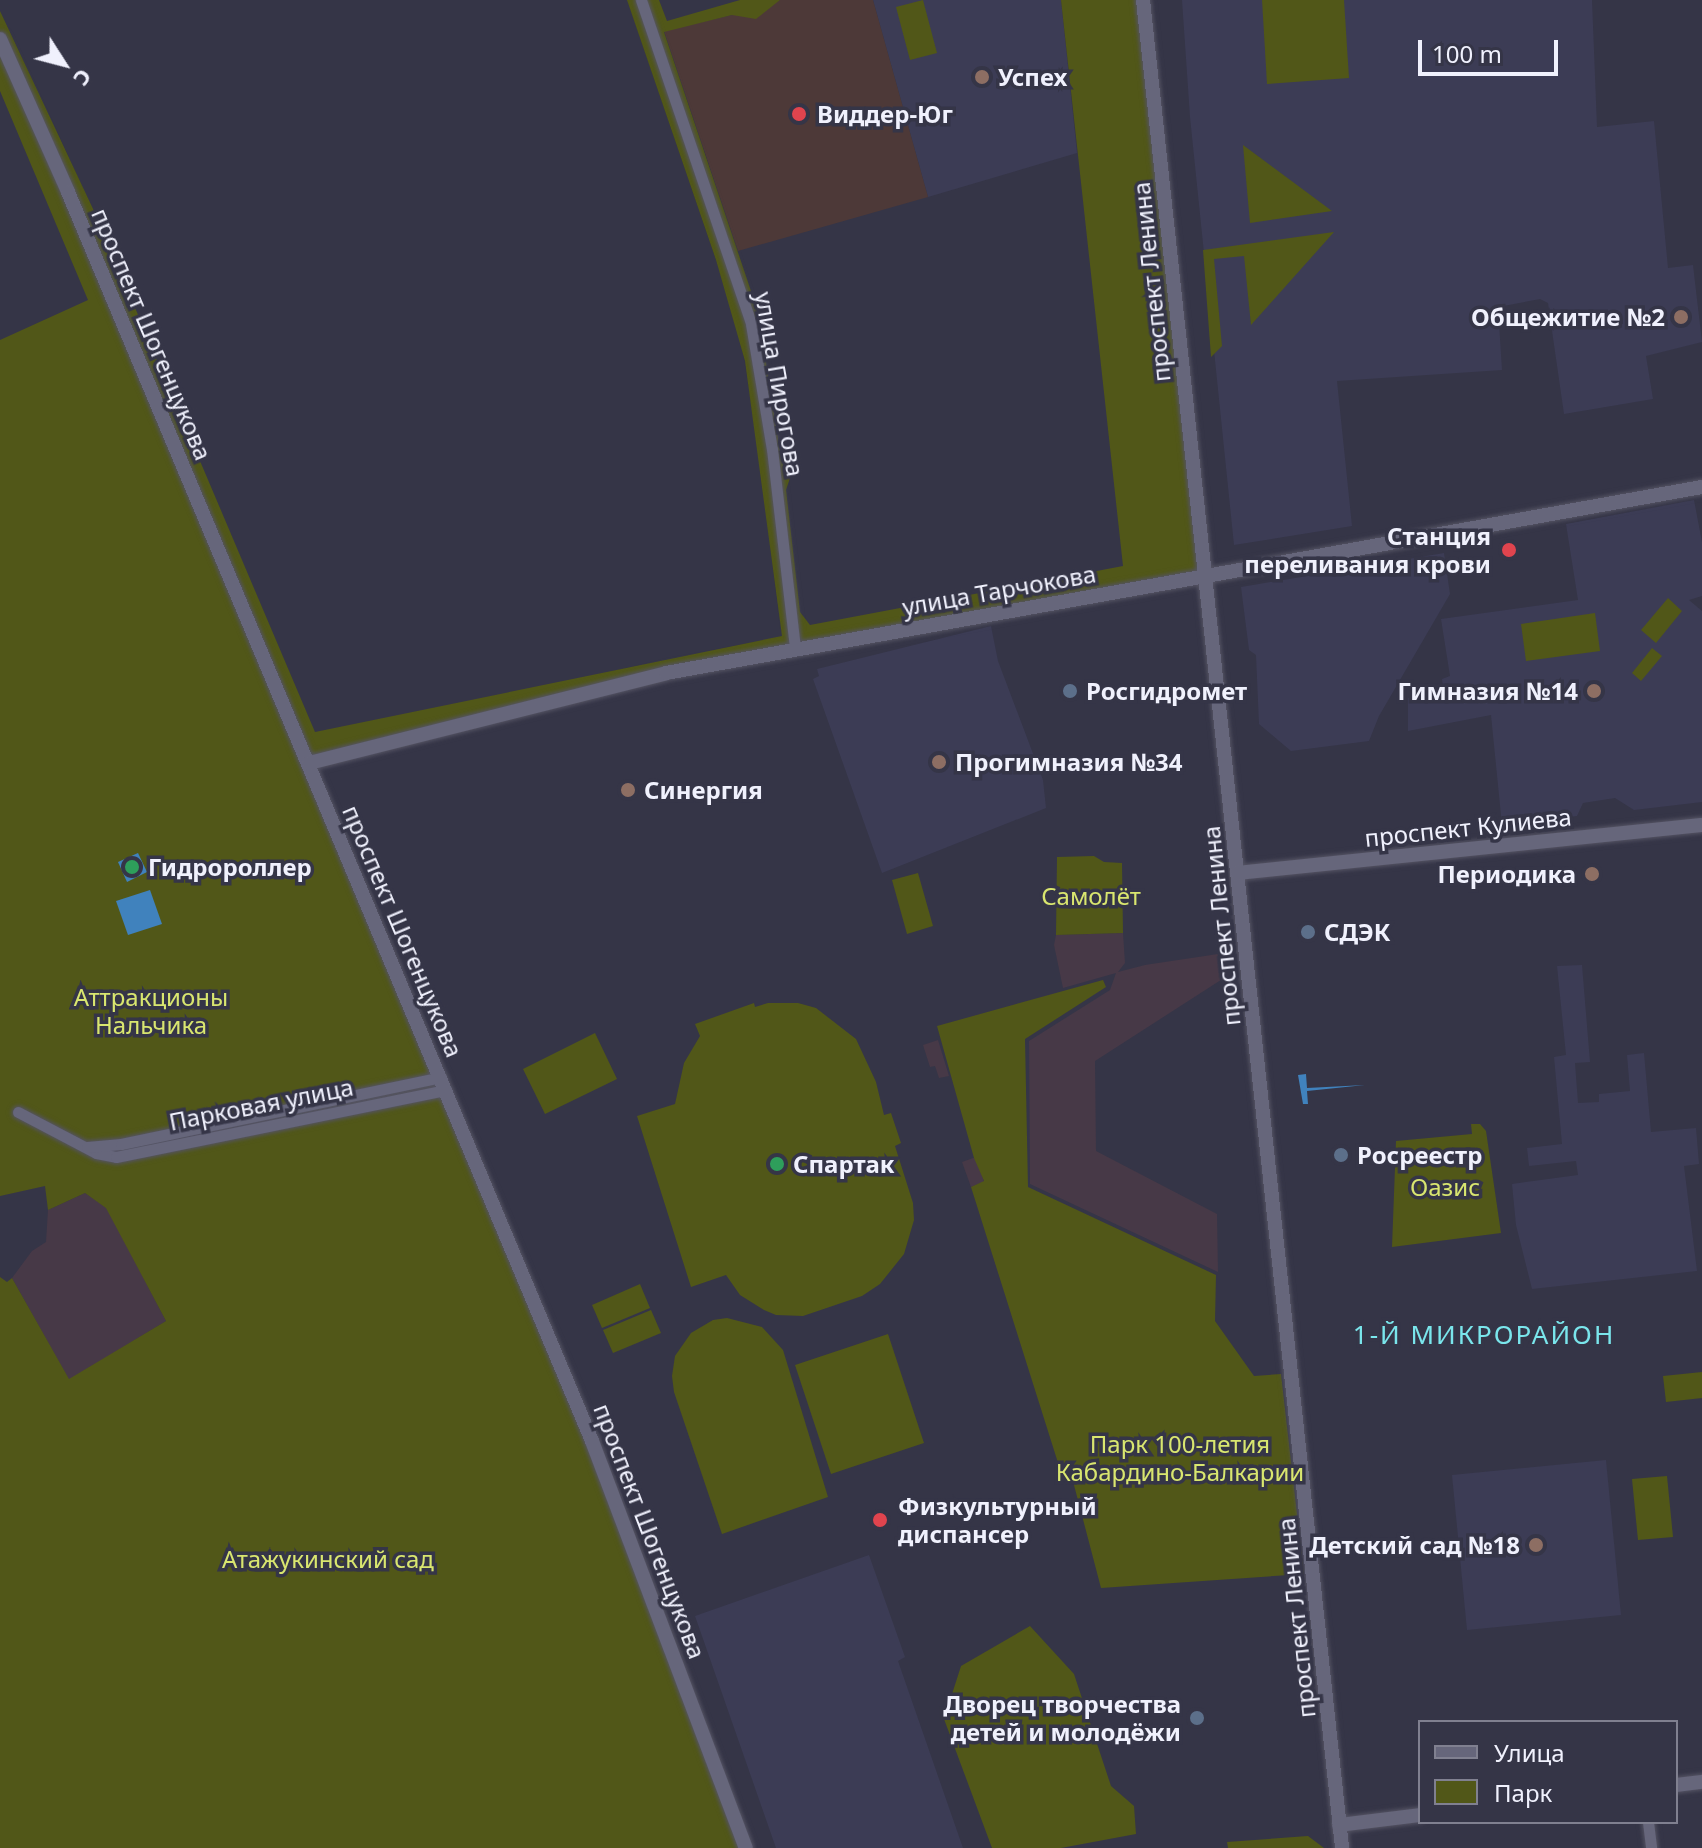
<!DOCTYPE html>
<meta charset="utf-8">
<style>
body{margin:0}
#map{position:relative;width:1702px;height:1848px;overflow:hidden;background:#353547;font-family:"Noto Sans",sans-serif}
div>[style]{position:absolute}
.commercial>*{inset:0;background:#473947}
.built>*{inset:0;background:#3c3c55}
.medical>*{inset:0;background:#4d3938}
.green>*{inset:0;background:#515718}
.water>*{inset:0;background:#4082bd}
.roads{filter:drop-shadow(0 0 2px #545363) drop-shadow(0 0 2px #545363)}
.minor>*{height:11px;margin:-5.5px;padding:0 5.5px;transform-origin:5.5px;border-radius:5.5px;background:#66667b}
.tertiary>*{height:14px;margin:-7px;padding:0 7px;transform-origin:7px;border-radius:7px;background:#66667b}
.secondary>*{height:14px;margin:-7px;padding:0 7px;transform-origin:7px;border-radius:7px;background:#66667b}
.dots>*{width:22px;height:22px;translate:-50% -50%;box-sizing:border-box;border:4px solid #353547;border-radius:50%}
span{translate:-50% -50%;white-space:nowrap;text-align:center;line-height:1.15;-webkit-text-stroke:7px #353547;paint-order:stroke}
.poi-label{font-size:24px;color:#f0f1fd;font-weight:700}
.left{translate:0 -50%;text-align:left}
.right{translate:-100% -50%;text-align:right}
.street-label{font-size:24px;color:#f0f1fd}
.park-label{font-size:24px;color:#d9e66f}
.neighbourhood-label{font-size:26px;color:#7ae6ec;letter-spacing:2px}
.legend{position:absolute;left:1418px;top:1720px;width:260px;height:104px;box-sizing:border-box;background:#353547;border:2px solid #808090;margin:0;padding:10px 14px;list-style:none;font-size:24px;color:#f0f1fd}
.legend li{display:flex;align-items:center;gap:16px;height:40px}
.legend b{width:40px;border:2px solid #808090}
.north{position:absolute;left:24px;top:24px;width:80px;height:80px;-webkit-text-stroke:6px #353547;paint-order:stroke;rotate:126deg;font-size:22px;font-weight:700;line-height:32px;text-align:center;color:#f0f1fd}
.north::after{content:'';display:block;margin:auto;width:28px;height:36px;background:#f0f1fd;clip-path:polygon(50% 0,100% 100%,50% 72%,0 100%)}
.scale{position:absolute;left:1418px;top:40px;width:140px;height:36px;box-sizing:border-box;border:4px solid #f0f1fd;border-top:0;padding-left:10px;font-size:24px;line-height:28px;white-space:nowrap;color:#f0f1fd;-webkit-text-stroke:6px #353547;paint-order:stroke}
</style>
<div id="map">
<div class="commercial">
<i style="clip-path:polygon(1123px 933px,1125px 963px,1118px 972px,1145px 965px,1218px 954px,1224px 978px,1095px 1061px,1096px 1151px,1217px 1214px,1218px 1272px,1030px 1184px,1029px 1041px,1110px 990px,1116px 973px,1063px 988px,1054px 945px,1056px 935px)"></i>
<i style="clip-path:polygon(938px 1040px,949px 1076px,939px 1078px,935px 1066px,930px 1067px,923px 1045px)"></i>
<i style="clip-path:polygon(976px 1157px,984px 1182px,971px 1187px,962px 1162px)"></i>
<i style="clip-path:polygon(85px 1193px,107px 1208px,166px 1321px,69px 1380px,12px 1278px,32px 1251px,46px 1242px,48px 1210px)"></i>
</div>
<div class="built">
<i style="clip-path:polygon(873px 0,1061px 0,1077px 153px,928px 197px)"></i>
<i style="clip-path:polygon(1182px 0,1592px 0,1597px 127px,1654px 121px,1668px 268px,1693px 265px,1702px 342px,1646px 356px,1653px 399px,1564px 414px,1548px 303px,1540px 299px,1498px 307px,1502px 370px,1337px 381px,1352px 526px,1234px 545px,1190px 117px)"></i>
<i style="clip-path:polygon(1694px 500px,1702px 542px,1702px 596px,1689px 600px,1702px 611px,1702px 802px,1634px 810px,1615px 798px,1583px 803px,1577px 816px,1502px 825px,1491px 715px,1408px 731px,1408px 698px,1443px 688px,1442px 679px,1450px 676px,1441px 619px,1578px 600px,1566px 524px)"></i>
<i style="clip-path:polygon(1444px 553px,1450px 594px,1379px 716px,1369px 741px,1291px 751px,1259px 724px,1256px 655px,1249px 650px,1241px 587px)"></i>
<i style="clip-path:polygon(991px 626px,998px 661px,1043px 780px,1046px 808px,882px 873px,813px 679px,819px 676px,817px 669px)"></i>
<i style="clip-path:polygon(1582px 965px,1590px 1062px,1575px 1063px,1578px 1103px,1599px 1102px,1599px 1094px,1630px 1091px,1627px 1055px,1644px 1053px,1651px 1132px,1696px 1128px,1699px 1164px,1684px 1166px,1697px 1271px,1532px 1289px,1516px 1225px,1512px 1184px,1578px 1175px,1576px 1161px,1529px 1166px,1527px 1148px,1562px 1144px,1554px 1057px,1566px 1055px,1557px 966px)"></i>
<i style="clip-path:polygon(1606px 1460px,1621px 1615px,1467px 1630px,1452px 1475px)"></i>
<i style="clip-path:polygon(869px 1555px,905px 1657px,898px 1661px,963px 1848px,776px 1848px,695px 1616px)"></i>
</div>
<div class="medical">
<i style="clip-path:polygon(780px 0,873px 0,928px 197px,738px 251px,664px 31px,732px 15px,748px 15px)"></i>
</div>
<div class="green">
<i style="clip-path:polygon(627px 0,659px 0,667px 21px,740px 0,780px 0,756px 19px,732px 15px,664px 32px,758px 312px,781px 458px,789px 467px,790px 478px,786px 490px,800px 612px,810px 625px,1123px 566px,1061px 0,1143px 0,1206px 576px,795px 648px,309px 764px,441px 1077px,746px 1848px,0 1848px,0 1277px,7px 1282px,12px 1278px,69px 1379px,166px 1321px,106px 1208px,85px 1193px,48px 1210px,45px 1186px,0 1196px,0 340px,88px 300px,0 91px,0 11px,94px 211px,315px 732px,782px 636px,745px 361px,716px 260px)"></i>
<i style="clip-path:polygon(923px 0,937px 53px,910px 60px,896px 7px)"></i>
<i style="clip-path:polygon(1262px 0,1344px 0,1349px 78px,1267px 84px)"></i>
<i style="clip-path:polygon(1243px 145px,1332px 211px,1250px 223px)"></i>
<i style="clip-path:polygon(1334px 232px,1251px 325px,1244px 256px,1214px 259px,1222px 346px,1211px 357px,1203px 250px)"></i>
<i style="clip-path:polygon(1668px 598px,1682px 611px,1656px 643px,1641px 630px)"></i>
<i style="clip-path:polygon(1595px 613px,1600px 651px,1526px 661px,1521px 624px)"></i>
<i style="clip-path:polygon(1652px 648px,1662px 656px,1641px 681px,1632px 673px)"></i>
<i style="clip-path:polygon(1094px 856px,1104px 862px,1122px 863px,1123px 933px,1056px 935px,1057px 857px)"></i>
<i style="clip-path:polygon(918px 873px,933px 926px,907px 934px,892px 880px)"></i>
<i style="clip-path:polygon(1103px 980px,1106px 987px,1025px 1039px,1028px 1187px,1216px 1275px,1215px 1321px,1254px 1376px,1281px 1374px,1304px 1574px,1101px 1588px,1069px 1466px,1059px 1466px,971px 1187px,984px 1181px,974px 1158px,937px 1026px)"></i>
<i style="clip-path:polygon(754px 1003px,755px 1007px,768px 1003px,798px 1003px,816px 1008px,856px 1039px,876px 1082px,884px 1115px,891px 1113px,901px 1143px,895px 1146px,913px 1203px,914px 1220px,904px 1254px,880px 1284px,862px 1296px,803px 1316px,776px 1315px,764px 1310px,740px 1295px,726px 1275px,691px 1287px,637px 1116px,675px 1104px,684px 1063px,700px 1036px,695px 1024px)"></i>
<i style="clip-path:polygon(595px 1033px,617px 1079px,545px 1114px,523px 1069px)"></i>
<i style="clip-path:polygon(1471px 1124px,1480px 1124px,1486px 1131px,1501px 1233px,1392px 1247px,1396px 1141px,1472px 1134px)"></i>
<i style="clip-path:polygon(640px 1284px,650px 1308px,602px 1328px,592px 1305px)"></i>
<i style="clip-path:polygon(651px 1310px,661px 1333px,613px 1353px,603px 1330px)"></i>
<i style="clip-path:polygon(727px 1318px,762px 1327px,783px 1350px,828px 1497px,722px 1534px,674px 1392px,672px 1376px,675px 1356px,691px 1333px,713px 1320px)"></i>
<i style="clip-path:polygon(888px 1334px,924px 1443px,831px 1474px,795px 1365px)"></i>
<i style="clip-path:polygon(1702px 1372px,1702px 1398px,1666px 1402px,1663px 1376px)"></i>
<i style="clip-path:polygon(1667px 1476px,1673px 1537px,1638px 1540px,1632px 1479px)"></i>
<i style="clip-path:polygon(1030px 1626px,1074px 1674px,1111px 1786px,1134px 1806px,1136px 1834px,1061px 1848px,992px 1848px,944px 1719px,961px 1666px)"></i>
<i style="clip-path:polygon(1308px 1836px,1324px 1848px,1228px 1848px,1227px 1842px)"></i>
</div>
<div class="water">
<i style="clip-path:polygon(138px 853px,147px 872px,127px 882px,118px 862px)"></i>
<i style="clip-path:polygon(150px 890px,162px 924px,128px 935px,116px 901px)"></i>
<i style="clip-path:polygon(1306px 1074px,1307px 1088px,1365px 1085px,1307px 1091px,1308px 1104px,1303px 1104px,1298px 1075px)"></i>
</div>
<div class="roads">
<div class="minor">
<i style="left:641px;top:0;width:342px;rotate:71.2deg"></i>
<i style="left:751px;top:324px;width:127px;rotate:80.5deg"></i>
<i style="left:772px;top:449px;width:200px;rotate:83.4deg"></i>
<i style="left:18px;top:1112px;width:88px;rotate:27.7deg"></i>
<i style="left:96px;top:1153px;width:20px;rotate:11deg"></i>
<i style="left:116px;top:1157px;width:337px;rotate:-11.5deg"></i>
<i style="left:87px;top:1147px;width:34px;rotate:-5deg"></i>
<i style="left:121px;top:1144px;width:327px;rotate:-11.8deg"></i>
<i style="left:1648px;top:1822px;width:26px;rotate:83deg"></i>
</div>
<div class="tertiary">
<i style="left:0;top:39px;width:167px;rotate:66deg"></i>
<i style="left:68px;top:192px;width:1354px;rotate:67.24deg"></i>
<i style="left:592px;top:1441px;width:435px;rotate:69.3deg"></i>
<i style="left:309px;top:763px;width:368px;rotate:-14.1deg"></i>
<i style="left:666px;top:673px;width:1053px;rotate:-10.18deg"></i>
<i style="left:1676px;top:1785px;width:26px;rotate:-7deg"></i>
<i style="left:1339px;top:1825px;width:82px;rotate:-7deg"></i>
</div>
<div class="secondary">
<i style="left:1143px;top:0;width:1859px;rotate:83.85deg"></i>
<i style="left:1237px;top:873px;width:467px;rotate:-5.9deg"></i>
</div>
</div>
<div class="dots">
<i style="left:982px;top:77px;background:#8d6e63"></i>
<i style="left:799px;top:114px;background:#e0444e"></i>
<i style="left:1681px;top:317px;background:#8d6e63"></i>
<i style="left:1509px;top:550px;background:#e0444e"></i>
<i style="left:1070px;top:691px;background:#5c6f8a"></i>
<i style="left:1594px;top:691px;background:#8d6e63"></i>
<i style="left:939px;top:762px;background:#8d6e63"></i>
<i style="left:628px;top:790px;background:#8d6e63"></i>
<i style="left:132px;top:867px;background:#2e9e5b"></i>
<i style="left:1592px;top:874px;background:#8d6e63"></i>
<i style="left:1308px;top:932px;background:#5c6f8a"></i>
<i style="left:1341px;top:1155px;background:#5c6f8a"></i>
<i style="left:777px;top:1164px;background:#2e9e5b"></i>
<i style="left:880px;top:1520px;background:#e0444e"></i>
<i style="left:1536px;top:1545px;background:#8d6e63"></i>
<i style="left:1197px;top:1718px;background:#5c6f8a"></i>
</div>
<div class="poi-label">
<span class="left" style="left:998px;top:77px">Успех</span>
<span class="left" style="left:817px;top:114px">Виддер-Юг</span>
<span class="right" style="left:1665px;top:317px">Общежитие №2</span>
<span class="right" style="left:1491px;top:550px">Станция<br>переливания крови</span>
<span class="left" style="left:1086px;top:691px">Росгидромет</span>
<span class="right" style="left:1578px;top:691px">Гимназия №14</span>
<span class="left" style="left:955px;top:762px">Прогимназия №34</span>
<span class="left" style="left:644px;top:790px">Синергия</span>
<span class="left" style="left:148px;top:867px">Гидророллер</span>
<span class="right" style="left:1576px;top:874px">Периодика</span>
<span class="left" style="left:1324px;top:932px">СДЭК</span>
<span class="left" style="left:1357px;top:1155px">Росреестр</span>
<span class="left" style="left:793px;top:1164px">Спартак</span>
<span class="left" style="left:898px;top:1520px">Физкультурный<br>диспансер</span>
<span class="right" style="left:1520px;top:1545px">Детский сад №18</span>
<span class="right" style="left:1181px;top:1718px">Дворец творчества<br>детей и молодёжи</span>
</div>
<div class="street-label">
<span style="left:1151px;top:282px;rotate:-96deg">проспект Ленина</span>
<span style="left:152px;top:334px;rotate:67deg">проспект Шогенцукова</span>
<span style="left:780px;top:384px;rotate:80deg">улица Пирогова</span>
<span style="left:999px;top:590px;rotate:-10deg">улица Тарчокова</span>
<span style="left:1468px;top:827px;rotate:-6deg">проспект Кулиева</span>
<span style="left:1221px;top:926px;rotate:-96deg">проспект Ленина</span>
<span style="left:403px;top:931px;rotate:67deg">проспект Шогенцукова</span>
<span style="left:261px;top:1104px;rotate:-11deg">Парковая улица</span>
<span style="left:650px;top:1531px;rotate:69deg">проспект Шогенцукова</span>
<span style="left:1296px;top:1618px;rotate:-96deg">проспект Ленина</span>
</div>
<div class="park-label">
<span style="left:1091px;top:896px">Самолёт</span>
<span style="left:151px;top:1011px">Аттракционы<br>Нальчика</span>
<span style="left:1445px;top:1187px">Оазис</span>
<span style="left:1180px;top:1458px">Парк 100-летия<br>Кабардино-Балкарии</span>
<span style="left:328px;top:1559px">Атажукинский сад</span>
</div>
<div class="neighbourhood-label">
<span style="left:1484px;top:1335px">1-Й МИКРОРАЙОН</span>
</div>
<ul class="legend">
<li><b style="height:10px;background:#66667b"></b>Улица</li>
<li><b style="height:22px;background:#515718"></b>Парк</li>
</ul>
<div class="north">С</div>
<div class="scale">100 m</div>
</div>
